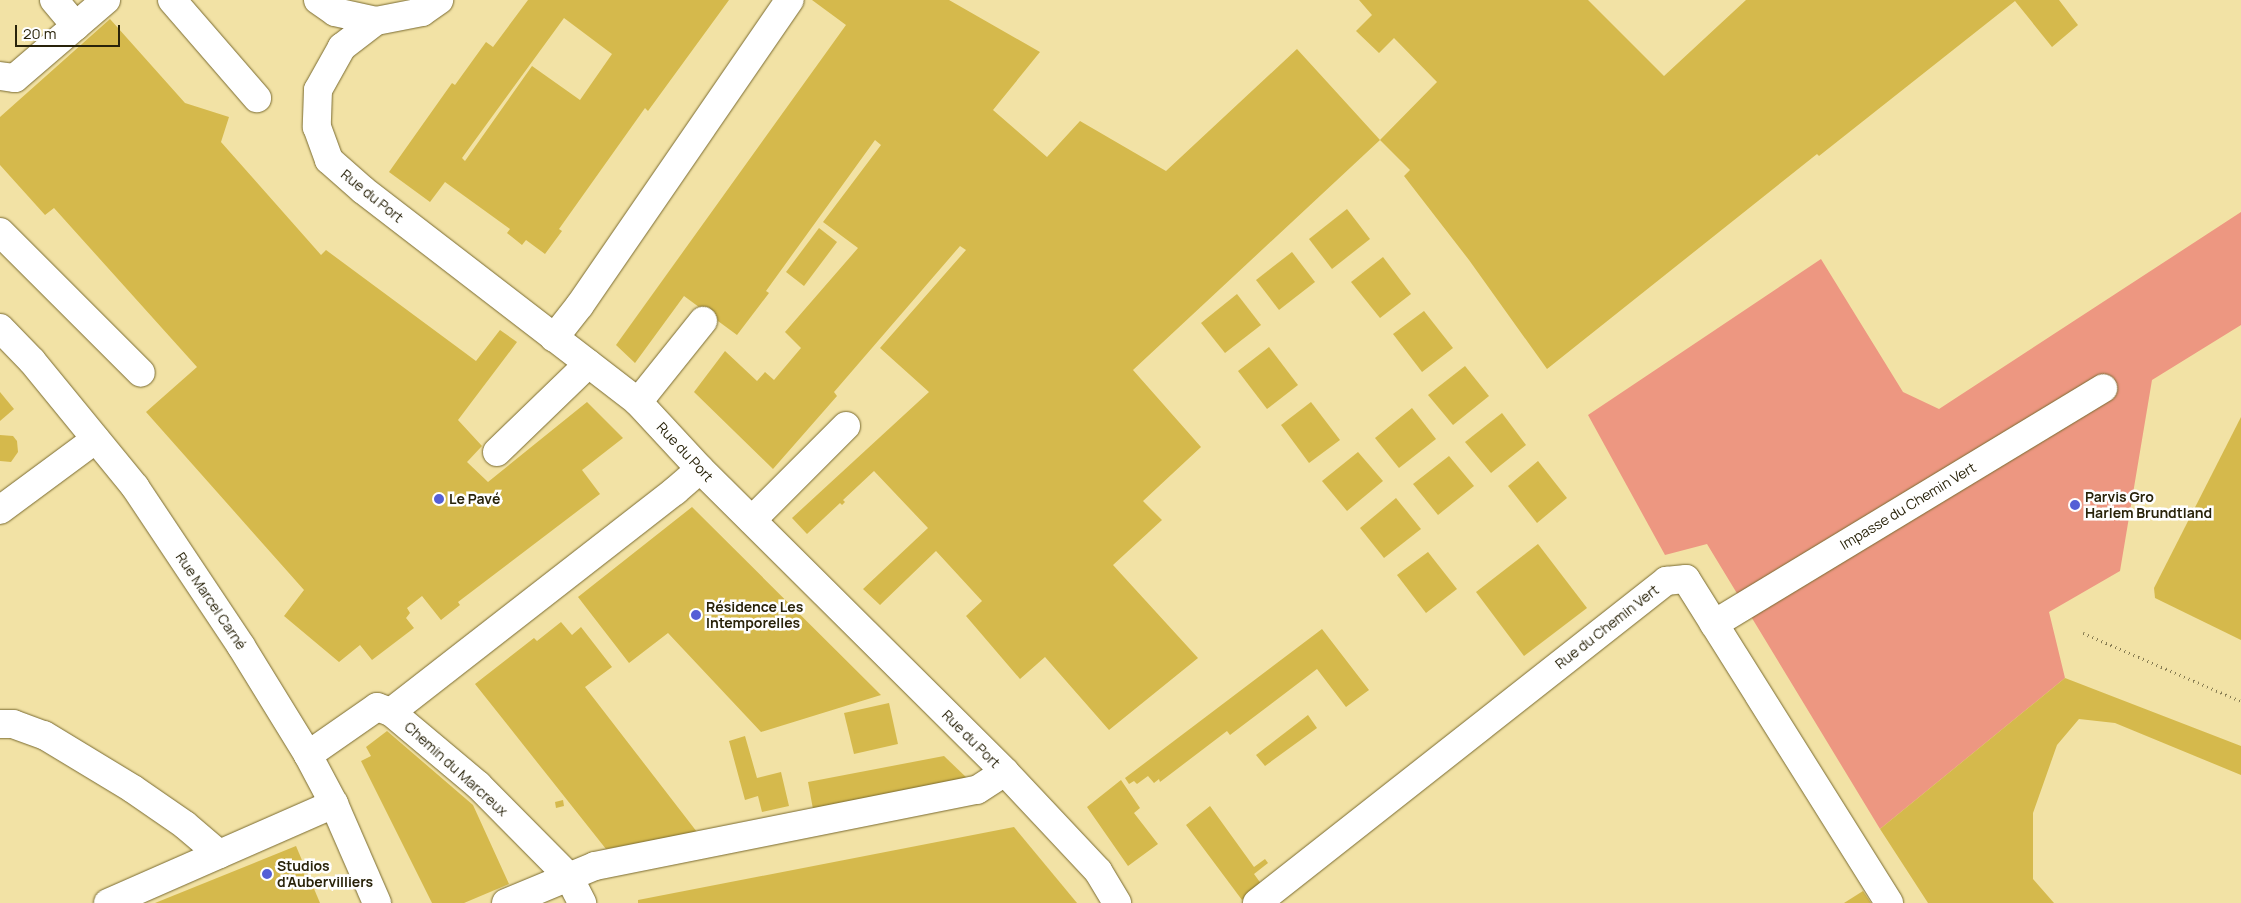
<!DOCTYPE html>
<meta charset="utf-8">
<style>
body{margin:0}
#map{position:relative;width:2241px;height:903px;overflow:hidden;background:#f2e2a5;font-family:Manrope,sans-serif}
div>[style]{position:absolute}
.green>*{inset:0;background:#ed9781}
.building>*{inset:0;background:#d5b94c}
.path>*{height:3px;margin-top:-1.5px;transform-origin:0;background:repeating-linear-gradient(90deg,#887d53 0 1px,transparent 0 5px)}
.roads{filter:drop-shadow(0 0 1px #796a30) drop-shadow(0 0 1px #796a30)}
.minor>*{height:28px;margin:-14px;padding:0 14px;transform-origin:14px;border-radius:14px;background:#fff}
.dots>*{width:14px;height:14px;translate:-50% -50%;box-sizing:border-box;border:2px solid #fff;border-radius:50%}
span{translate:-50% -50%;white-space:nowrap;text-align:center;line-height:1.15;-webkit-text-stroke:5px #fff;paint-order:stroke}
.street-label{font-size:14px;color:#29230a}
.poi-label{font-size:14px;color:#29230a;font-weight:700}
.left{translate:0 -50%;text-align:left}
.scale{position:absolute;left:15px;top:25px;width:105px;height:22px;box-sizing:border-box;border:2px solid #29230a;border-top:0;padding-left:6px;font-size:15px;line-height:18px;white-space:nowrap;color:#29230a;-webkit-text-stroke:4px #fff;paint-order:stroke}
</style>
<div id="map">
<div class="green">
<i style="clip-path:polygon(2241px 212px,2241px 325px,2152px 380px,2120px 571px,2049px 612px,2065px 678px,1880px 829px,1707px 544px,1665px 555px,1588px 415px,1821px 259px,1903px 392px,1939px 409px)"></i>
</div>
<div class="building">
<i style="clip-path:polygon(evenodd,528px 0,729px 0,648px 111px,645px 108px,559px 229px,562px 231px,545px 254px,526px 240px,522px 245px,507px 233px,510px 229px,445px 182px,430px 202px,389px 172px,452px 83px,455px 85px,486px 42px,493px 47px,528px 0,564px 18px,612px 54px,580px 100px,532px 66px,465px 161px,462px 158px,564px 18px)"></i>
<i style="clip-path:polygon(812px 0,949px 0,1040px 52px,993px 110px,1047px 157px,1080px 121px,1166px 171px,1297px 49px,1380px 140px,1133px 370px,1201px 447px,1143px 501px,1162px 520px,1113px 565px,1198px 658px,1109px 730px,1045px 657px,1020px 679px,966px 616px,982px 601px,936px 551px,880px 605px,863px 589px,928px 528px,874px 471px,843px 500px,845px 502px,842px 505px,840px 503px,807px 534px,792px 518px,929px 392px,880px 348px,966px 250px,960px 246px,834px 392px,837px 396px,773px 469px,694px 392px,725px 351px,757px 381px,765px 372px,774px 380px,801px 348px,785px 332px,858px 248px,823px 222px,881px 145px,875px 140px,766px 291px,769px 293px,737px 335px,684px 296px,635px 363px,616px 345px,846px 25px)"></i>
<i style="clip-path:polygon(1359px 0,1588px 0,1664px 76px,1746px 0,2059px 0,2078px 25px,2052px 47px,2015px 1px,1819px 156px,1817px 154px,1547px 369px,1469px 260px,1404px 176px,1410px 170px,1380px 140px,1437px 82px,1394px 38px,1379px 53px,1356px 31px,1372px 15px)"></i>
<i style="clip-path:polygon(110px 19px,185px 103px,229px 117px,221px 142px,321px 255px,326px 250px,476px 361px,500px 330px,517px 342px,458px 420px,482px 446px,467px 462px,488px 482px,587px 402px,623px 438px,582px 470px,600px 494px,458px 602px,460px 605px,441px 620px,422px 596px,407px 608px,410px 613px,406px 618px,414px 628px,372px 660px,360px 645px,339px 662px,284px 616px,304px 590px,146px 412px,197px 367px,54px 208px,45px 215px,0 165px,0 117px)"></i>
<i style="clip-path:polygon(1347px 209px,1370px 239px,1332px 269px,1309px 239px)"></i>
<i style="clip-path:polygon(819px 228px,837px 242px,804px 286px,786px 272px)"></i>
<i style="clip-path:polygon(1292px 252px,1315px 282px,1279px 310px,1256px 280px)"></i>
<i style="clip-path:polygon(1383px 257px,1411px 294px,1380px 318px,1351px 282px)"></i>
<i style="clip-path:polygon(1237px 294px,1261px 325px,1225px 353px,1201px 323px)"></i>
<i style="clip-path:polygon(1424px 311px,1453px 348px,1422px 372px,1393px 334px)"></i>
<i style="clip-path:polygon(1269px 347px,1298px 385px,1267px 409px,1238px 371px)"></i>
<i style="clip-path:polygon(1465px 366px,1489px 396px,1453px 425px,1428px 395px)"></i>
<i style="clip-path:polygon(0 392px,14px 409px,0 421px)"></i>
<i style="clip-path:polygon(1311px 402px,1340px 440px,1309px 463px,1281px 425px)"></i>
<i style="clip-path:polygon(1412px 408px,1436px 439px,1399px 468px,1375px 438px)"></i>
<i style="clip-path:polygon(1502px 413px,1526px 445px,1491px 473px,1465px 442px)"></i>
<i style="clip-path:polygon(2241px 417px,2241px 640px,2155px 598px,2154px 588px)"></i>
<i style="clip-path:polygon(0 435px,13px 436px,17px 441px,18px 452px,11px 462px,0 461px)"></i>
<i style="clip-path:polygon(1358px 452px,1383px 481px,1347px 511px,1322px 481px)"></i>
<i style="clip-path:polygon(1449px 456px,1474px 486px,1438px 515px,1413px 484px)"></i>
<i style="clip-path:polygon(1538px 461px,1567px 498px,1537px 523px,1508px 486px)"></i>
<i style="clip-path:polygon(1396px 498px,1421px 529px,1384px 558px,1360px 528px)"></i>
<i style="clip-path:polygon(692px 507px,881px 695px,761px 732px,668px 633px,629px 663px,578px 597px)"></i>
<i style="clip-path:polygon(1538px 544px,1587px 608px,1524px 656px,1476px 592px)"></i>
<i style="clip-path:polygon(1428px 552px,1457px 589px,1426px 613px,1397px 575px)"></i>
<i style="clip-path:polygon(561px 622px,572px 635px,581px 627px,612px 667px,585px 687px,697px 832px,606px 849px,475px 684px,534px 638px,537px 641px)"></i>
<i style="clip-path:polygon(1322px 629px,1369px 690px,1346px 707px,1317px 669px,1230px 735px,1227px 731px,1160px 782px,1159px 779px,1154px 783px,1148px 776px,1137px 784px,1134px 781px,1129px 784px,1125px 778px)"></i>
<i style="clip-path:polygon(2065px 678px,2241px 746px,2241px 775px,2115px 723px,2079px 719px,2057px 745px,2033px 813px,2033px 879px,2054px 903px,1928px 903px,1880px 829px)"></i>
<i style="clip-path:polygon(889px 703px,898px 744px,854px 754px,844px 713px)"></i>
<i style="clip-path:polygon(1308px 715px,1317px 728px,1265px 766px,1256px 755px)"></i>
<i style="clip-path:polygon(387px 731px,473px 805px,509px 884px,464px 903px,432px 903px,361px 761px,371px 756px,366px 747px)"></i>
<i style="clip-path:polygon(745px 736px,757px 778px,781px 772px,789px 806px,762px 812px,758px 796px,745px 800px,729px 741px)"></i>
<i style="clip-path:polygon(944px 756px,968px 779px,813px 809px,808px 782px)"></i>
<i style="clip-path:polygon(1121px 780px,1140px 808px,1134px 813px,1158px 844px,1128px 866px,1087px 807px)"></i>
<i style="clip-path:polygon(563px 800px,564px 806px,556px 808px,555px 802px)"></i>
<i style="clip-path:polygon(1210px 806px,1254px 867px,1265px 859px,1268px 863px,1254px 874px,1262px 885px,1242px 900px,1186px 825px)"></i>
<i style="clip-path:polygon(1014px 827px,1077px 903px,638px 903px,638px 900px)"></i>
<i style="clip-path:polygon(296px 846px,320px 903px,155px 903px)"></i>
<i style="clip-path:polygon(1863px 891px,1871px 903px,1844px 903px)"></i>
</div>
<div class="path">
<i style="left:2083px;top:633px;width:172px;rotate:23.3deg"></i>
</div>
<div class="roads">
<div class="minor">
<i style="left:54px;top:0;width:34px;rotate:50deg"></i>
<i style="left:172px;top:0;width:130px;rotate:49.1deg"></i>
<i style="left:318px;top:0;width:21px;rotate:35deg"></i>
<i style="left:335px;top:12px;width:42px;rotate:12.4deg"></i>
<i style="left:376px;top:21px;width:47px;rotate:-11.1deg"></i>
<i style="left:422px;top:12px;width:21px;rotate:-35deg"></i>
<i style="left:376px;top:21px;width:43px;rotate:142.6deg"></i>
<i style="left:342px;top:47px;width:49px;rotate:119.2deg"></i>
<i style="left:318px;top:90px;width:37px;rotate:92deg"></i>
<i style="left:317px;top:127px;width:35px;rotate:70deg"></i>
<i style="left:329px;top:160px;width:45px;rotate:41.4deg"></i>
<i style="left:363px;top:190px;width:347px;rotate:37.6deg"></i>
<i style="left:638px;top:402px;width:91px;rotate:47.2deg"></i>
<i style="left:700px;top:469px;width:430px;rotate:44.8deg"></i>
<i style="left:1005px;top:772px;width:136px;rotate:46.8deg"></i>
<i style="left:1098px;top:871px;width:37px;rotate:59deg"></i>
<i style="left:0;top:76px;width:15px;rotate:8deg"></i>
<i style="left:15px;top:78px;width:120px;rotate:-40.6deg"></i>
<i style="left:0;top:232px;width:199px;rotate:45deg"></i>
<i style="left:0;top:328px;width:46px;rotate:45.9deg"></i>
<i style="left:32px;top:361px;width:163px;rotate:50.7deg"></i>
<i style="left:135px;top:487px;width:191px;rotate:56.3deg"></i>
<i style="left:241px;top:646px;width:128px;rotate:58.4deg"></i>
<i style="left:308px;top:755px;width:55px;rotate:62deg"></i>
<i style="left:334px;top:804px;width:108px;rotate:66.5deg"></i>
<i style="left:554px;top:338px;width:42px;rotate:-51.8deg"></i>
<i style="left:580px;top:305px;width:370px;rotate:-55.5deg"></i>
<i style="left:638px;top:402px;width:104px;rotate:-51.3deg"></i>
<i style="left:497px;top:452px;width:127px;rotate:-44deg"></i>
<i style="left:0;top:510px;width:119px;rotate:-36.5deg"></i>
<i style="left:752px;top:520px;width:133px;rotate:-45deg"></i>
<i style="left:1714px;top:624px;width:455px;rotate:-31.2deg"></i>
<i style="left:391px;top:712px;width:360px;rotate:-37.9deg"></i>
<i style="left:675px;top:491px;width:33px;rotate:-41deg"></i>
<i style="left:0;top:724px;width:13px"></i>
<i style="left:13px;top:724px;width:33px;rotate:20deg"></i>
<i style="left:44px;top:735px;width:104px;rotate:31.2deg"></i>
<i style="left:133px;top:789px;width:63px;rotate:34.7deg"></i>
<i style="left:185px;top:825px;width:45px;rotate:40.5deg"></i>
<i style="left:308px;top:755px;width:84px;rotate:-34.8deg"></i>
<i style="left:377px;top:707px;width:15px;rotate:20deg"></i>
<i style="left:391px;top:712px;width:114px;rotate:40deg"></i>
<i style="left:478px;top:785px;width:129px;rotate:45.3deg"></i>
<i style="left:569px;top:877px;width:29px;rotate:63deg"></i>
<i style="left:108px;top:903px;width:247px;rotate:-23.7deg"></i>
<i style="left:506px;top:903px;width:96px;rotate:-22.6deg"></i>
<i style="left:595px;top:866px;width:389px;rotate:-11.3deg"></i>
<i style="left:977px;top:790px;width:33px;rotate:-33deg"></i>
<i style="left:1257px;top:903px;width:521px;rotate:-38.21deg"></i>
<i style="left:1666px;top:581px;width:20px;rotate:-6deg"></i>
<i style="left:1686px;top:579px;width:382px;rotate:57.9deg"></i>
</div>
</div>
<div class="dots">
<i style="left:439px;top:499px;background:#555fd6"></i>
<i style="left:2075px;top:505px;background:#555fd6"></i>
<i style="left:696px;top:615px;background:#555fd6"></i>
<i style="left:267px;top:874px;background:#555fd6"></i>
</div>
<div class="street-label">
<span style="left:372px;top:196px;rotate:39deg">Rue du Port</span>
<span style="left:685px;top:452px;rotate:47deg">Rue du Port</span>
<span style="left:1908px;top:506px;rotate:-31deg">Impasse du Chemin Vert</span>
<span style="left:211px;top:601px;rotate:56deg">Rue Marcel Carné</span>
<span style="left:1607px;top:627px;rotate:-38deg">Rue du Chemin Vert</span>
<span style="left:971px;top:739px;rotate:45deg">Rue du Port</span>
<span style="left:456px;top:769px;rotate:42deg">Chemin du Marcreux</span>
</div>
<div class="poi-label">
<span class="left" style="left:2085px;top:505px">Parvis Gro<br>Harlem Brundtland</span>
<span class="left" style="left:449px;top:499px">Le Pavé</span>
<span class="left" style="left:706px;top:615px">Résidence Les<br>Intemporelles</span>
<span class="left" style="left:277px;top:874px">Studios<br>d'Aubervilliers</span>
</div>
<div class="scale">20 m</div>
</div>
